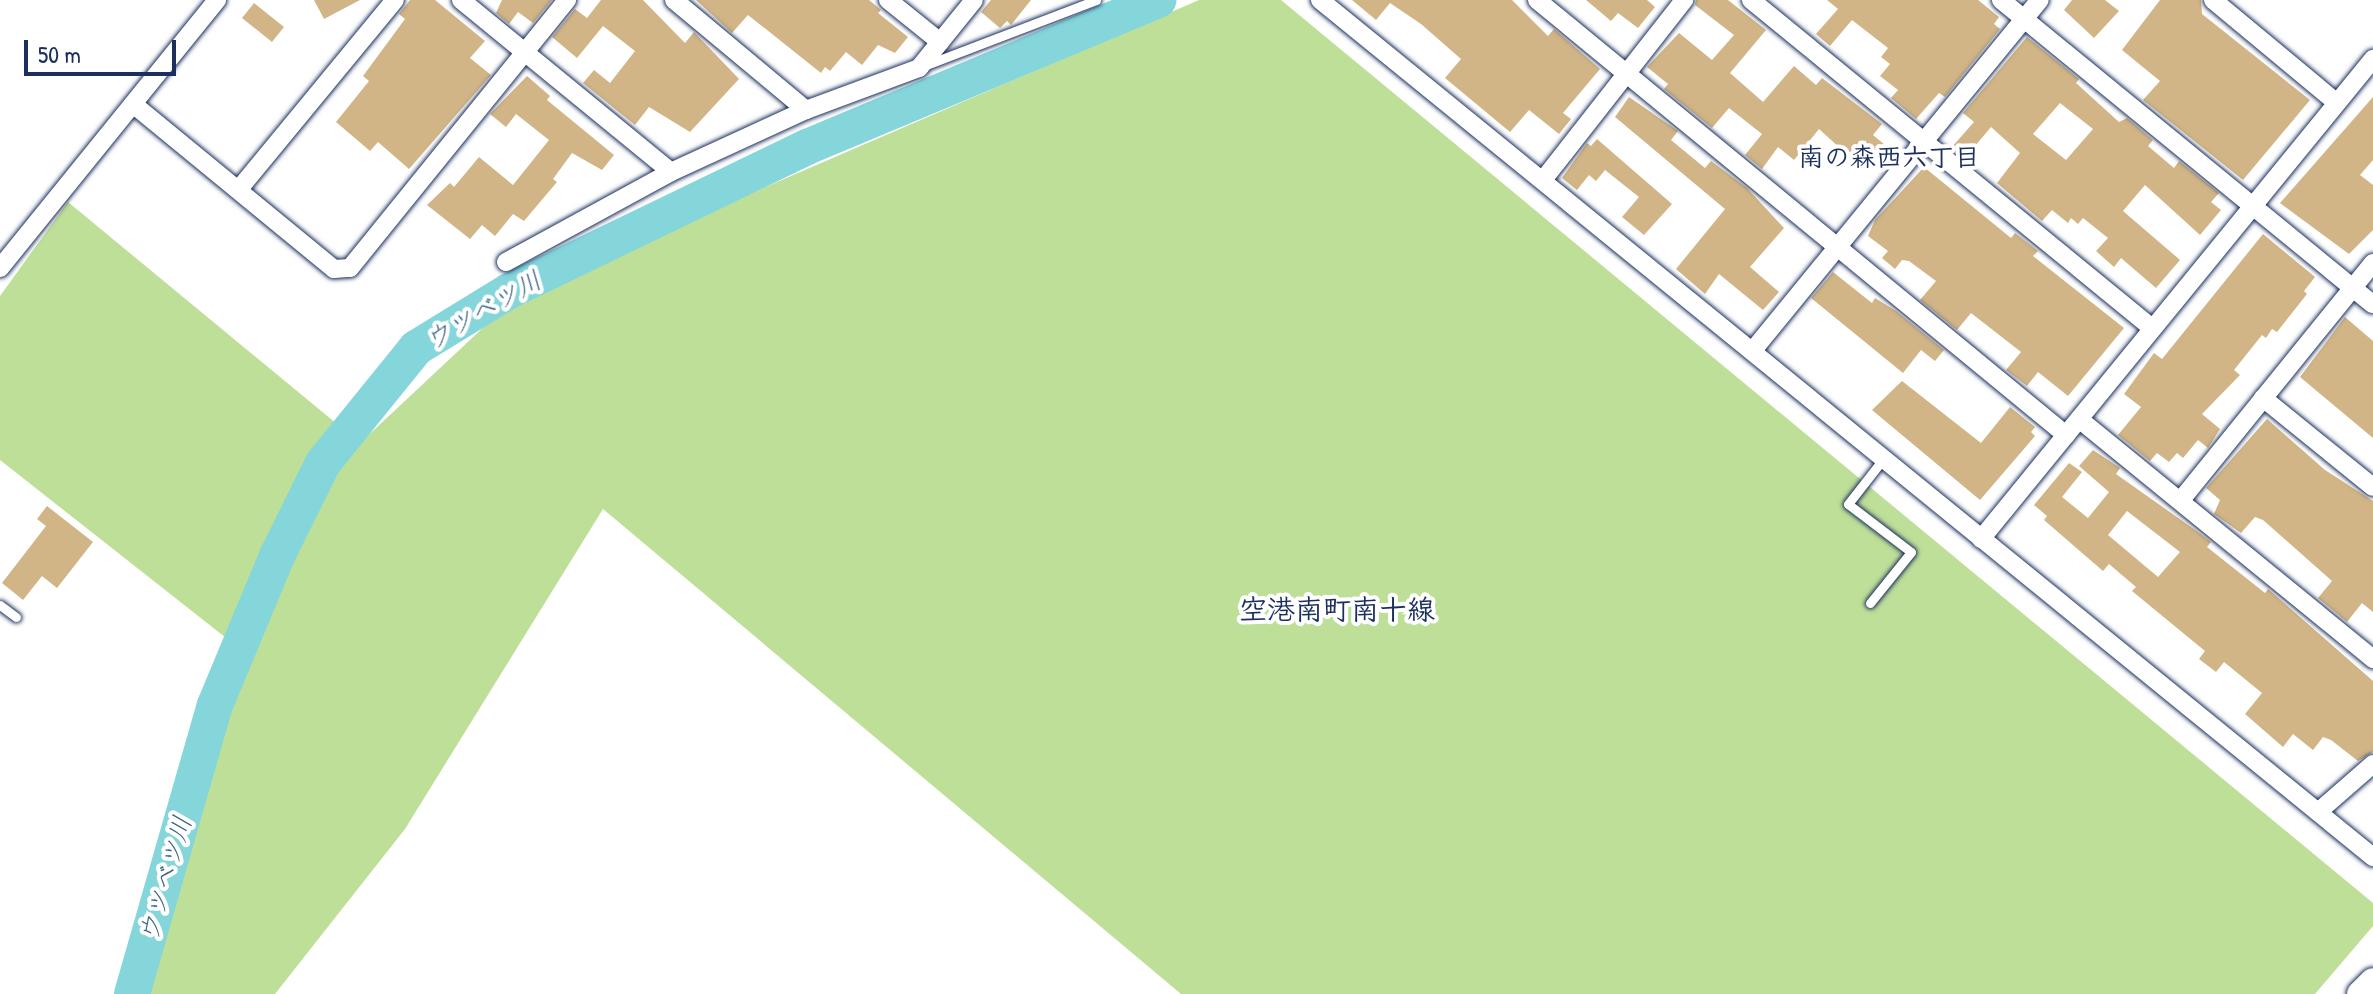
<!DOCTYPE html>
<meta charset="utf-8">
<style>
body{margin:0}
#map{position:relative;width:2373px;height:994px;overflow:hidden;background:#fff;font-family:"Patrick Hand","Klee One",sans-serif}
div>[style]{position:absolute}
.green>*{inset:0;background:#bedf98}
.river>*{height:36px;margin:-18px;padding:0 18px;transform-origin:18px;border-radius:18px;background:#85d6db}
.building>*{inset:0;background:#d1b586}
.roads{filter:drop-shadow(0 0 2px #1b2f5e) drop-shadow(0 0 2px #1b2f5e)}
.service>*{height:9px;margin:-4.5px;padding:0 4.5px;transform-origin:4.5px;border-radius:4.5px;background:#fff}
.minor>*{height:18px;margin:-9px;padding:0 9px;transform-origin:9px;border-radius:9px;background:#fff}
.secondary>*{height:26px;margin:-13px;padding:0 13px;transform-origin:13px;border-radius:13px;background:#fff}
span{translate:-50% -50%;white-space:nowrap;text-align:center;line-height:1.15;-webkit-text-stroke:8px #fff;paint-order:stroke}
.neighbourhood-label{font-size:26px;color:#1b2f5e;font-weight:700}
.water-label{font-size:26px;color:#3b6184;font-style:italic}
.quarter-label{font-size:28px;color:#1b2f5e;font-weight:700}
.scale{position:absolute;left:24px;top:40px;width:152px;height:36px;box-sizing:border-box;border:4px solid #1b2f5e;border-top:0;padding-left:10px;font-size:24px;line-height:28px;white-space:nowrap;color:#1b2f5e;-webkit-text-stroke:6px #fff;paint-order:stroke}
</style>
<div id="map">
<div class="green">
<i style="clip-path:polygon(1199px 0,1281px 0,2373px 903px,2373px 926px,2315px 994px,1181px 994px,603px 509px,405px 829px,275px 994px,149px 994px,152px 967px,236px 681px,249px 656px,0 460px,0 296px,68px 202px,360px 443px,520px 293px)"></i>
</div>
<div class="river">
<i style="left:132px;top:994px;width:301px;rotate:-74deg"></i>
<i style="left:215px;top:705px;width:161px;rotate:-67.4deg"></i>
<i style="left:277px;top:556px;width:104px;rotate:-63.7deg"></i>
<i style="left:323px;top:463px;width:148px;rotate:-51deg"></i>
<i style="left:416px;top:348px;width:109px;rotate:-31.5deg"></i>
<i style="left:509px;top:291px;width:331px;rotate:-25.8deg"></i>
<i style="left:807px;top:147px;width:381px;rotate:-22.7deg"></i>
</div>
<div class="building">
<i style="clip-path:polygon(314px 0,360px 0,324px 19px)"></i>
<i style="clip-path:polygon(410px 0,435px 0,485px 41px,470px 58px,491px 75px,409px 169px,378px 142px,370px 151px,336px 122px,369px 81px,363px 76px,405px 19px,399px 14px)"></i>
<i style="clip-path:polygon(502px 0,552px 0,533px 23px,518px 12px,509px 24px,496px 13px)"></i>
<i style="clip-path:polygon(601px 0,643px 0,685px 43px,694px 32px,739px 79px,690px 132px,649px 107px,635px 125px,583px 83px,594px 70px,610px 83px,635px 51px,603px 26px,577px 58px,552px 37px,575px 9px,587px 18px)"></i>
<i style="clip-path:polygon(696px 0,869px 0,881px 10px,878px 13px,908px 37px,895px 53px,878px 45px,862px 65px,846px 52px,830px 71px,825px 67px,821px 73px,748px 15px,732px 33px)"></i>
<i style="clip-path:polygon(991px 0,1031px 0,1011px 25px,1007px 21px,1000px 28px,981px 12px)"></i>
<i style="clip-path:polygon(1352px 0,1512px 0,1548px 36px,1554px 29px,1600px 69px,1563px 113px,1571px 119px,1559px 134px,1529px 110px,1510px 132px,1445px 78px,1461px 59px,1421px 24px,1390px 3px,1376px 20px)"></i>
<i style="clip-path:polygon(1586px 0,1647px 0,1655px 7px,1638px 28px,1618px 13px,1611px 21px)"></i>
<i style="clip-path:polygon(1696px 0,1728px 0,1766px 30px,1730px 73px,1763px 102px,1794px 66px,1816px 85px,1822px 78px,1882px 124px,1873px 135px,1885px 145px,1865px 171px,1819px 129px,1794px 160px,1778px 147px,1762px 169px,1745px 155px,1762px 134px,1729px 108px,1712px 128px,1664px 89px,1668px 84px,1647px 67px,1679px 33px,1712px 60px,1734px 35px,1695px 5px)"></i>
<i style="clip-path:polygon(1827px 0,1978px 0,1999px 17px,1994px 24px,2000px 29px,1945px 97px,1939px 93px,1916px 119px,1891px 98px,1898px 90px,1880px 76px,1890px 64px,1881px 57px,1888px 48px,1852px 20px,1830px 46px,1816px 34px,1838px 9px)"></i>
<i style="clip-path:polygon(2072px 0,2105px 0,2119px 11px,2094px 38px,2064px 10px)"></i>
<i style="clip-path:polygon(2160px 0,2201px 0,2202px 14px,2310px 100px,2243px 180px,2143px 100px,2160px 81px,2122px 50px)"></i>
<i style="clip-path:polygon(254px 3px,284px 27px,272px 42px,242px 18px)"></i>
<i style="clip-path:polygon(evenodd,2027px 37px,2079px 79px,2076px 83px,2119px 122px,2127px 118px,2153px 140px,2148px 146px,2174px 168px,2179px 161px,2219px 193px,2211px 202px,2221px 210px,2200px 235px,2145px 185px,2123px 211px,2180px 260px,2156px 288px,2121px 258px,2114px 267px,2096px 251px,2108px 238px,2083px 218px,2078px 224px,2071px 218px,2068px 223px,2052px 210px,2042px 221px,1997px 183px,2020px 153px,1991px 127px,1964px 159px,1951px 148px,1974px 122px,1963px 113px,2027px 37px,2060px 103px,2093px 129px,2066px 160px,2033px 134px,2060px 103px)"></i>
<i style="clip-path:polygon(527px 76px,550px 96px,547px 100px,614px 155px,602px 170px,572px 153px,553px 179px,557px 182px,524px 221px,513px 214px,495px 236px,482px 225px,470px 239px,427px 205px,450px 183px,454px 187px,479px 157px,513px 185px,549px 140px,516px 114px,506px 127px,490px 114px)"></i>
<i style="clip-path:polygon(1629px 97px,1678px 131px,1671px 140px,1705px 168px,1711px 161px,1747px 188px,1784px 228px,1750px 267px,1779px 292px,1763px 310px,1719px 274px,1705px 294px,1676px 269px,1725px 209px,1615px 117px)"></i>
<i style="clip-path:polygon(2373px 97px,2373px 160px,2360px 175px,2373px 185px,2373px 230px,2349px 254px,2280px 203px)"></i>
<i style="clip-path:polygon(1597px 139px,1672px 204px,1644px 235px,1622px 217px,1639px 197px,1605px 170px,1596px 181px,1589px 175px,1577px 190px,1562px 178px,1587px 143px,1591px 146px)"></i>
<i style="clip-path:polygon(1924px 167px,2011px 238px,2015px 233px,2038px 251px,2033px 256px,2124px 328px,2068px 396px,2038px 372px,2027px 386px,2006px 370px,2021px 352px,1971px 313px,1957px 330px,1920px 300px,1936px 281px,1909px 261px,1902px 260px,1895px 269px,1882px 258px,1888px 251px,1868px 236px,1875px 220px)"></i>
<i style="clip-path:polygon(2263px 234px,2315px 277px,2304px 291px,2307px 294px,2277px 332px,2272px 329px,2266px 338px,2262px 335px,2234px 370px,2240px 375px,2202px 414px,2220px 429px,2208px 448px,2198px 440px,2183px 458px,2177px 453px,2169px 462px,2157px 453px,2150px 461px,2118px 435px,2141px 407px,2124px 394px,2154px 353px,2162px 359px)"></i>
<i style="clip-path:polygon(1833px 272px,1872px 303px,1875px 298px,1896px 311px,1944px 350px,1935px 361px,1921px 350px,1903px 373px,1811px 298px)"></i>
<i style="clip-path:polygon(2345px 317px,2373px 341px,2373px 438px,2300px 377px)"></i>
<i style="clip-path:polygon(1902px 381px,1981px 443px,2010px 407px,2035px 427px,2031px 432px,2035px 436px,1980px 500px,1872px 410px)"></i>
<i style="clip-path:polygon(2267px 419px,2325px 470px,2373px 501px,2373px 612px,2362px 603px,2347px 622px,2318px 598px,2332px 581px,2263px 520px,2255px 517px,2241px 533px,2214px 514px,2220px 500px,2206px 488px)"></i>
<i style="clip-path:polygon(evenodd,2093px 450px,2120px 468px,2116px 474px,2198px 532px,2211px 542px,2207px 547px,2265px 593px,2268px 589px,2373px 681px,2373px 752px,2358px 761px,2331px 740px,2323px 737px,2313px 750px,2293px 734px,2283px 747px,2245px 714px,2262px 693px,2224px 662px,2216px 672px,2199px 659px,2205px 651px,2132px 591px,2136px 587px,2109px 564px,2103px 571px,2044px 520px,2047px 516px,2034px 505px,2069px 463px,2082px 472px,2062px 497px,2088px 518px,2109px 492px,2079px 466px,2093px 450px,2127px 511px,2180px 552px,2158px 577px,2108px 535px,2127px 511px)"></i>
<i style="clip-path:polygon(47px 506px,93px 542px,57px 588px,42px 576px,23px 600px,2px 583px,46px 526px,37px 519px)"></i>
</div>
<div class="roads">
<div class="service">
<i style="left:926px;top:65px;width:182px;rotate:-20.9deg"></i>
<i style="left:1870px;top:603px;width:65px;rotate:-51.2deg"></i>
<i style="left:1911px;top:552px;width:79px;rotate:-142.7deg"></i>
<i style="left:1848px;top:504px;width:58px;rotate:-52deg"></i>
<i style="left:0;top:605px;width:20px;rotate:37deg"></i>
</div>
<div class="minor">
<i style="left:461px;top:0;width:271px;rotate:39.3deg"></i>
<i style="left:674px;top:0;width:172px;rotate:39.8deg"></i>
<i style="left:888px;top:0;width:67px;rotate:38.9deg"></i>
<i style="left:1320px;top:0;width:1358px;rotate:39.14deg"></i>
<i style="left:1537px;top:0;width:685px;rotate:39.43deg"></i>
<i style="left:1751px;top:0;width:518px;rotate:39.28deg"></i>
<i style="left:2001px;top:0;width:480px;rotate:39.3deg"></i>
<i style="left:2213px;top:0;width:161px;rotate:39.7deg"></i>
<i style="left:133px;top:104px;width:260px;rotate:39.4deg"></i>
<i style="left:334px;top:269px;width:16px;rotate:-4deg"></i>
<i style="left:350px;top:268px;width:345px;rotate:-51deg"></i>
<i style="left:1543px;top:180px;width:229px;rotate:-51.9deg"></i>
<i style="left:239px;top:189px;width:245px;rotate:-50.5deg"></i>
<i style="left:506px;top:262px;width:188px;rotate:-28.6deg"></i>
<i style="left:671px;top:172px;width:149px;rotate:-24.7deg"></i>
<i style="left:806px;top:110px;width:121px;rotate:-20.4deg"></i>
<i style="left:919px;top:68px;width:87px;rotate:-51deg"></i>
<i style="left:0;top:268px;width:345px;rotate:-51deg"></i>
<i style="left:1754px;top:349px;width:451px;rotate:-50.7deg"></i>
<i style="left:2263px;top:398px;width:141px;rotate:39deg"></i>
<i style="left:2079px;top:419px;width:380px;rotate:39.2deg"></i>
<i style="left:2181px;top:500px;width:305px;rotate:-51deg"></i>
<i style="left:1981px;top:539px;width:620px;rotate:-50.76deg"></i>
<i style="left:2318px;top:812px;width:73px;rotate:-41.1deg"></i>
</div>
<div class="secondary">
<i style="left:2360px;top:994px;width:18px;rotate:-45deg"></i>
</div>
</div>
<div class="neighbourhood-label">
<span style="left:1889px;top:157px">南の森西六丁目</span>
</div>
<div class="water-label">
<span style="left:483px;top:310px;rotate:-30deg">ウツベツ川</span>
<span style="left:165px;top:879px;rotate:-74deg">ウツベツ川</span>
</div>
<div class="quarter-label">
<span style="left:1337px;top:609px">空港南町南十線</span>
</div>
<div class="scale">50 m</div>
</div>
